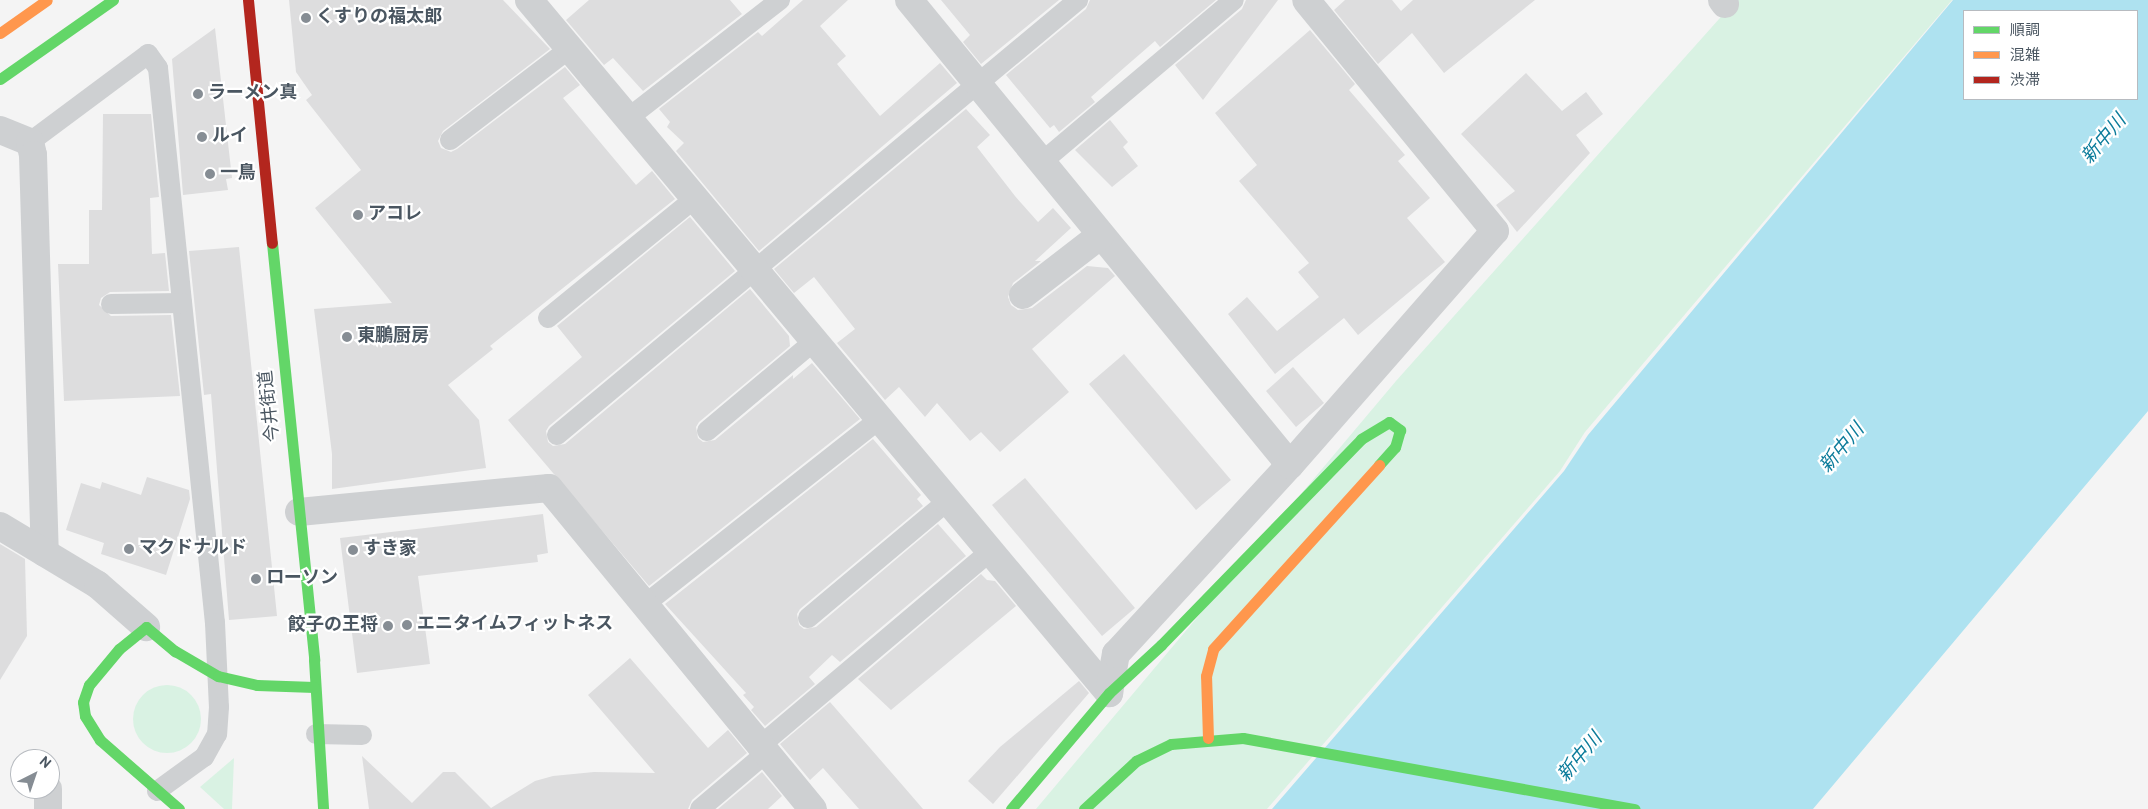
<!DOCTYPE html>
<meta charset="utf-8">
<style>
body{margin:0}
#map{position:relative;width:2148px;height:809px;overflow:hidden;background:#f4f4f4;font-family:Overpass,"Noto Sans JP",sans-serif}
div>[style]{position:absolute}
.green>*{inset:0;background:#d9f2e3}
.round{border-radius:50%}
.water>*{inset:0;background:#aee2f0}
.building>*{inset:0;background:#ddddde}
.lane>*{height:20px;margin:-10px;padding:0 10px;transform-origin:10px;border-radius:10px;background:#ced0d2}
.street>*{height:28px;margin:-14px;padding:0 14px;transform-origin:14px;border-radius:14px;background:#ced0d2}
.fast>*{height:11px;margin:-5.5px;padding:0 5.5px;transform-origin:5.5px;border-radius:5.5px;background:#63d668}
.slow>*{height:11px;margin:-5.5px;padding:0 5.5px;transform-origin:5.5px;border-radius:5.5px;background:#ff974d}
.jam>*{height:11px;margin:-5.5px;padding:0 5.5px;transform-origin:5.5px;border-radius:5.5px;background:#b3261e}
.dots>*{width:14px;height:14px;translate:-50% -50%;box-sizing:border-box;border:2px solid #fff;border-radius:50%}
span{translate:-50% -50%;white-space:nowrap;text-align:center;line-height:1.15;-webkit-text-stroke:4.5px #fff;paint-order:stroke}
.poi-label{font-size:18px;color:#4a5661;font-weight:700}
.left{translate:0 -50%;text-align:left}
.right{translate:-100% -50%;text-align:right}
.street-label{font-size:18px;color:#4a5661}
.water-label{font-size:19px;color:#0c7c9b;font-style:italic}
.legend{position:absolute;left:1963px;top:10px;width:175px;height:90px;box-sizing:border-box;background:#fff;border:1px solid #b7bbc0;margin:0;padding:6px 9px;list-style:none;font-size:15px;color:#4a5661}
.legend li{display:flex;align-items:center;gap:10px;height:25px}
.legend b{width:25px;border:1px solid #b7bbc0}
.north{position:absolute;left:10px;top:749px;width:50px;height:50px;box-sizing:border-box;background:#fff;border:1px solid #b7bbc0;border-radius:50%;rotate:41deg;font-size:14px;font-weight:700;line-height:20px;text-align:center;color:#4a5661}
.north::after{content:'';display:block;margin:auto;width:18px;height:22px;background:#868d94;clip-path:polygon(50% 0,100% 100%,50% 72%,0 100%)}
</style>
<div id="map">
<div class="green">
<i style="clip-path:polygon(1736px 0,1952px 0,1585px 432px,1560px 471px,1267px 809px,1036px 809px,1396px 381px)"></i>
<i class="round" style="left:133px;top:685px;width:68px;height:68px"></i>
<i style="clip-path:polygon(234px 758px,232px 809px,224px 809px,200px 787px)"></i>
</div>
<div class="water">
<i style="clip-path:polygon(evenodd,1953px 0,2148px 0,2148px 411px,1813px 809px,1272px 809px,1564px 471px,1588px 435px,1953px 0,1964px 11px,2137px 11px,2137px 99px,1964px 99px,1964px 11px)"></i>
</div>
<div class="building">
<i style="clip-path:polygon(289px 0,503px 0,550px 49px,443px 131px,438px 141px,441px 148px,451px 152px,457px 149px,565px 67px,580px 85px,563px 98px,636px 185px,652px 171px,675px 199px,490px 346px,493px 349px,448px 385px,479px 420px,486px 468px,332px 489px,332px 454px,314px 309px,392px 303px,315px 208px,361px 170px,306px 100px,312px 95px,296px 72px)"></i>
<i style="clip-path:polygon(589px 0,730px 0,742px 14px,643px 91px,613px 58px,604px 65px,566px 20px)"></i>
<i style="clip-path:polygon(803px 0,848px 0,820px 26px,846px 56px,837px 64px,880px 116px,940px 63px,957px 83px,759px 251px,676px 151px,684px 143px,667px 127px,670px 122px,659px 109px,758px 32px,762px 36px)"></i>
<i style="clip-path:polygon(941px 0,1059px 0,981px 64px,963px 42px,970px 35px)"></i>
<i style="clip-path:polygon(1090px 0,1216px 0,1160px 47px,1155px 41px,1125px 67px,1091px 97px,1095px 102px,1059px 132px,1054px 125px,1050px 128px,1006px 75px,1086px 9px)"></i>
<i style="clip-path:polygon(1246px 0,1278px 0,1203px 100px,1175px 65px,1242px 9px)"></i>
<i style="clip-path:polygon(1345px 0,1392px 0,1401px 11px,1413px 0,1535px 0,1444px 73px,1412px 33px,1378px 64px,1334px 10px)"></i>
<i style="clip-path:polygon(215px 28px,232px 178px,226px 179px,228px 190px,183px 195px,172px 59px)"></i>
<i style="clip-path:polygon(1310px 30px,1355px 84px,1349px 90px,1405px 155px,1398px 161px,1430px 198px,1407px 218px,1445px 262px,1358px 335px,1344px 318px,1275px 374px,1228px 314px,1247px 297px,1277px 331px,1319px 297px,1298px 272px,1309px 263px,1239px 181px,1257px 165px,1215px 113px)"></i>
<i style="clip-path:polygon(1526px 73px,1562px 111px,1586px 92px,1603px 114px,1576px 135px,1590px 153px,1517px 232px,1496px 205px,1515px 191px,1461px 134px)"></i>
<i style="clip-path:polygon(966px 109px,990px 135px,977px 147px,1015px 196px,1038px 222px,1053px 208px,1071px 228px,1035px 261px,1041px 261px,1013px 283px,1008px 297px,1011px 305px,1018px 310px,1032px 308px,1087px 266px,1108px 268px,1115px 276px,1032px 349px,1069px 392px,1000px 452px,981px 432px,970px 441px,937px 403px,925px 417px,899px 387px,885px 400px,837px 343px,855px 329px,814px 277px,794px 293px,774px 269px)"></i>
<i style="clip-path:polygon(103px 114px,151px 114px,159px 197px,150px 198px,152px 254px,165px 253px,169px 291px,110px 292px,101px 298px,99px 305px,111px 316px,171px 315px,180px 396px,64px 401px,58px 264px,89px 264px,89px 210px,102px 210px)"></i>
<i style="clip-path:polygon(1110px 120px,1128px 142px,1123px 147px,1138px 166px,1112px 187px,1075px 150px)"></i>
<i style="clip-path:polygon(690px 217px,735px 271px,549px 426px,546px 431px,548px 442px,553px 446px,565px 444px,750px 289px,789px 336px,790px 346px,699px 422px,696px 427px,698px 438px,703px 442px,715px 440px,793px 375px,793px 379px,812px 363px,860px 419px,649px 586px,508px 420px,582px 357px,557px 326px)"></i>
<i style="clip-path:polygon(239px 247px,277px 616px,229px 620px,211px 394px,204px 395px,189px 251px)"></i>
<i style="clip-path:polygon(1124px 354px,1231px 480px,1196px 510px,1089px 384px)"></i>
<i style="clip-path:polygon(1293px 367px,1324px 403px,1296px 427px,1266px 391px)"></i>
<i style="clip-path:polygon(873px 439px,921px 495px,917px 499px,923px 506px,800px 609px,797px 614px,799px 625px,804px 629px,816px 627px,938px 524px,966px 556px,840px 662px,832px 655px,809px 677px,815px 684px,765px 726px,751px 710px,754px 707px,743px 695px,746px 693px,665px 604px)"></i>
<i style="clip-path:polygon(147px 477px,189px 490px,190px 499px,166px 575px,101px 554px,104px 543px,66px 530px,81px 483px,100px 489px,102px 482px,141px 495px)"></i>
<i style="clip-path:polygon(1025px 478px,1135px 608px,1102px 636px,992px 505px)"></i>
<i style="clip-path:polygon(543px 514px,548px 553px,537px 555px,538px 562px,418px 576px,430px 664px,357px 673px,340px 538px)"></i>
<i style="clip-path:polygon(0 544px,25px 559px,27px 636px,0 680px)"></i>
<i style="clip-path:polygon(981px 574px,987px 580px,995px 581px,1016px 606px,891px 710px,858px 679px)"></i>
<i style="clip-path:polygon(630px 658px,708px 748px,728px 730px,747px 753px,692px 800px,688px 809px,369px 809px,362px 756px,412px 803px,443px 772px,455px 772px,491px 808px,535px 781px,553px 776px,594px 772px,655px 773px,588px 695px)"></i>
<i style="clip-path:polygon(1079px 681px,1089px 693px,993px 804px,968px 781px,1000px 747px)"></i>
<i style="clip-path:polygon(830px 702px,904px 787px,923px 809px,859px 809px,823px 768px,810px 780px,780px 744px)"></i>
<i style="clip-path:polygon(762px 772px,782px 796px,768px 809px,718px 809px)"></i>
</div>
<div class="lane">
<i style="left:627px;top:119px;width:194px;rotate:-37.9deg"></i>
<i style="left:450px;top:140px;width:150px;rotate:-37.4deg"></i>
<i style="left:30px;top:142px;width:147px;rotate:-36.7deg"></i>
<i style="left:148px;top:54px;width:17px;rotate:54deg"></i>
<i style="left:158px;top:68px;width:558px;rotate:84.14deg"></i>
<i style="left:215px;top:623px;width:84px;rotate:87.3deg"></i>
<i style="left:219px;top:707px;width:27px;rotate:94deg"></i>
<i style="left:217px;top:734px;width:26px;rotate:119deg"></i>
<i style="left:204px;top:757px;width:58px;rotate:144.1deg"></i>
<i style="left:1042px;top:162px;width:251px;rotate:-40.2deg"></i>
<i style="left:111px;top:304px;width:71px;rotate:-0.8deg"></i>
<i style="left:548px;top:318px;width:188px;rotate:-39.2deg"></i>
<i style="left:707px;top:431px;width:138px;rotate:-40deg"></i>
<i style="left:557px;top:435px;width:679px;rotate:-39.86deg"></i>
<i style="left:644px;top:605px;width:298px;rotate:-38.3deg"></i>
<i style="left:808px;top:618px;width:180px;rotate:-40deg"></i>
<i style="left:316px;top:734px;width:46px;rotate:1.2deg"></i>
<i style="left:761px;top:745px;width:299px;rotate:-40.2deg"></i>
<i style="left:700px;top:809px;width:87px;rotate:-40.3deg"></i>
</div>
<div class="street">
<i style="left:529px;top:0;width:904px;rotate:50.07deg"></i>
<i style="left:909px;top:0;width:601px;rotate:50.67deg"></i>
<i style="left:1722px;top:0;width:5px;rotate:53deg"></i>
<i style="left:0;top:130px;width:32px;rotate:22deg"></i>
<i style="left:30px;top:142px;width:13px;rotate:77deg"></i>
<i style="left:33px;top:155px;width:398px;rotate:88.3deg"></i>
<i style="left:1023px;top:295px;width:98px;rotate:-37.6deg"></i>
<i style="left:299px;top:512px;width:251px;rotate:-5.5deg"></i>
<i style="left:549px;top:488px;width:416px;rotate:50.6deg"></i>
<i style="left:0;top:526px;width:114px;rotate:31deg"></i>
<i style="left:98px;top:585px;width:64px;rotate:41.2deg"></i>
<i style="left:1109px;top:693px;width:40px;rotate:-80deg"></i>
<i style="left:1116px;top:654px;width:257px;rotate:-47.4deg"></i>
<i style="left:1290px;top:465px;width:311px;rotate:-48.8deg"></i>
<i style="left:1495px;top:231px;width:298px;rotate:-129.3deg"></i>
<i style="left:48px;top:809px;width:20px;rotate:-90deg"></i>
</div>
<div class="fast">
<i style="left:0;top:79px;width:138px;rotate:-35deg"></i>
<i style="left:272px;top:243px;width:419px;rotate:84.2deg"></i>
<i style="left:314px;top:660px;width:149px;rotate:86.5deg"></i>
<i style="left:179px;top:809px;width:105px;rotate:-138.9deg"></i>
<i style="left:100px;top:740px;width:28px;rotate:-122deg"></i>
<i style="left:85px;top:716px;width:14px;rotate:-98deg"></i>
<i style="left:83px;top:702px;width:18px;rotate:-71deg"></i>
<i style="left:89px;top:685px;width:47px;rotate:-50.2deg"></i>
<i style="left:119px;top:649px;width:35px;rotate:-39deg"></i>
<i style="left:146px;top:627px;width:38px;rotate:40deg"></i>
<i style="left:175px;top:651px;width:50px;rotate:30.2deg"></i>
<i style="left:218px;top:676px;width:40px;rotate:13deg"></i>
<i style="left:257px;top:685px;width:57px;rotate:2deg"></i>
<i style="left:1011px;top:809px;width:152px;rotate:-49.8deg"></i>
<i style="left:1109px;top:693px;width:71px;rotate:-42.7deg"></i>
<i style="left:1161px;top:645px;width:287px;rotate:-45.8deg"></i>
<i style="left:1361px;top:439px;width:33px;rotate:-31deg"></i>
<i style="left:1389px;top:422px;width:14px;rotate:36deg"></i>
<i style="left:1400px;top:430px;width:18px;rotate:106deg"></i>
<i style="left:1395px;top:447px;width:24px;rotate:132deg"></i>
<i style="left:1084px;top:809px;width:71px;rotate:-42.7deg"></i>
<i style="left:1136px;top:761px;width:39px;rotate:-26deg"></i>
<i style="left:1171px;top:744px;width:72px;rotate:-4.8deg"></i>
<i style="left:1243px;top:738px;width:398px;rotate:10.3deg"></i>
</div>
<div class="slow">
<i style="left:0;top:33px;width:57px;rotate:-35.1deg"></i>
<i style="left:1208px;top:738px;width:62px;rotate:-91.8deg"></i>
<i style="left:1206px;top:676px;width:28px;rotate:-75deg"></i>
<i style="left:1213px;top:649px;width:248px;rotate:-47.9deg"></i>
</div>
<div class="jam">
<i style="left:248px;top:0;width:244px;rotate:84.4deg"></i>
</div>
<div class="dots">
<i style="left:306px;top:18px;background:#868d94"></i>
<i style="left:198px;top:94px;background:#868d94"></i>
<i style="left:202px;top:137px;background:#868d94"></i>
<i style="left:210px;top:174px;background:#868d94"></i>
<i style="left:358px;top:215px;background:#868d94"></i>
<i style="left:347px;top:337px;background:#868d94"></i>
<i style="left:129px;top:549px;background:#868d94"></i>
<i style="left:353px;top:550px;background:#868d94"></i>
<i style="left:256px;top:579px;background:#868d94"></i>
<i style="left:407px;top:625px;background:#868d94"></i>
<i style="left:388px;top:626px;background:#868d94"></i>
</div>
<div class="poi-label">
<span class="left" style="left:316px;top:18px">くすりの福太郎</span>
<span class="left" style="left:208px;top:94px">ラーメン真</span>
<span class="left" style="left:212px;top:137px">ルイ</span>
<span class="left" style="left:220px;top:174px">一鳥</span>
<span class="left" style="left:368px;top:215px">アコレ</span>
<span class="left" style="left:357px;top:337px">東鵬厨房</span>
<span class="left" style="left:139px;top:549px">マクドナルド</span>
<span class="left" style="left:363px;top:550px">すき家</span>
<span class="left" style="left:266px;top:579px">ローソン</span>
<span class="left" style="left:417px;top:625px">エニタイムフィットネス</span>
<span class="right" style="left:378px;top:626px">餃子の王将</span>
</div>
<div class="street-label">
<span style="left:271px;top:406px;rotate:-96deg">今井街道</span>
</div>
<div class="water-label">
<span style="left:2105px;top:140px;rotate:-50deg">新中川</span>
<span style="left:1843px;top:449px;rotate:-50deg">新中川</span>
<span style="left:1581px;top:758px;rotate:-50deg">新中川</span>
</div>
<ul class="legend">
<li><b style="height:6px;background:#63d668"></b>順調</li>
<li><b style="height:6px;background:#ff974d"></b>混雑</li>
<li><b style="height:6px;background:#b3261e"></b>渋滞</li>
</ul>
<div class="north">N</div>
</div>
